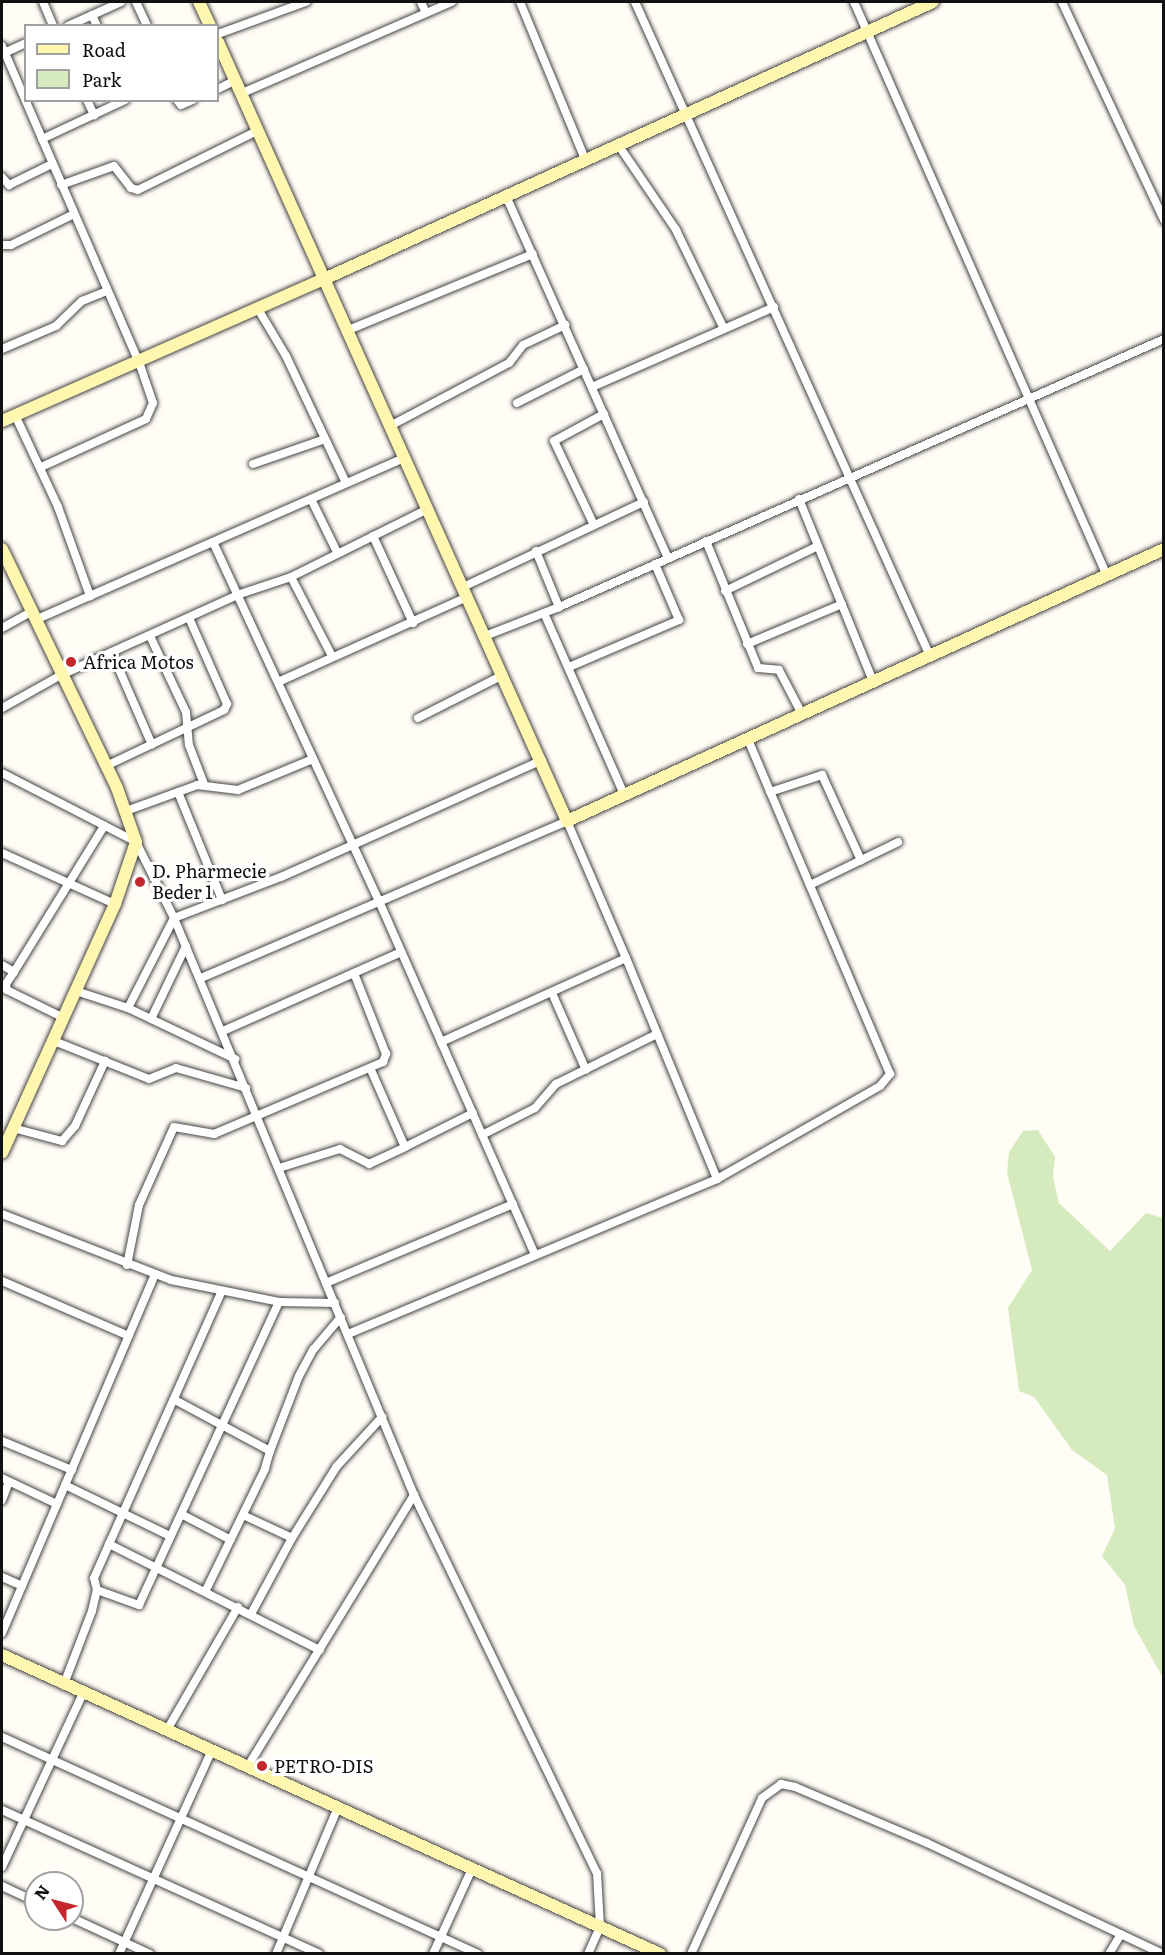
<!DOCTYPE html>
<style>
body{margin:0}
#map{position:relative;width:1165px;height:1955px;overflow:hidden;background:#fffdf5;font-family:Literata,serif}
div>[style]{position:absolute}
.green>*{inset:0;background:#d5ebbd}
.roads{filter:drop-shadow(0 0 2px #444) drop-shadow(0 0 2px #444)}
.street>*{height:8px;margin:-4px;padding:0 4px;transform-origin:4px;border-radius:4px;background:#fff}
.secondary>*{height:12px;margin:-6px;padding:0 6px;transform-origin:6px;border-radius:6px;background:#fff6b0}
.dots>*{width:16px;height:16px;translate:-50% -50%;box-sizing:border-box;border:3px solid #fff;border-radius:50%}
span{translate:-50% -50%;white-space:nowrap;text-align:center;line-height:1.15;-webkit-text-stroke:6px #fff;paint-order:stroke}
.poi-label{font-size:18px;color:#111}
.left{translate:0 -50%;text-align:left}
.frame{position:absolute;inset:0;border:3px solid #111;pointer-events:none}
.legend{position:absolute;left:24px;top:24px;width:195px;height:78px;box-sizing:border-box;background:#fff;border:2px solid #a0a0a0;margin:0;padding:8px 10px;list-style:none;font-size:18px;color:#111}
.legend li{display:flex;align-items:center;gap:12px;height:30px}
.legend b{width:30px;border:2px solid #a0a0a0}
.north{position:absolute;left:24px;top:1871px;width:60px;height:60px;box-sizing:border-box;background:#fff;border:2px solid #a0a0a0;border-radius:50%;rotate:306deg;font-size:16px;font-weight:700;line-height:24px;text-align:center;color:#111}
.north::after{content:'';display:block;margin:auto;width:21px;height:27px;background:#c4262e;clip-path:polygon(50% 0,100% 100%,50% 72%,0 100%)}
</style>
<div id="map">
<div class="green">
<i style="clip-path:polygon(1038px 1130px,1055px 1157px,1053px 1177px,1059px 1203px,1110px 1251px,1146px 1213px,1163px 1218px,1163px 1678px,1134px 1626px,1125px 1585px,1102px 1556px,1115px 1528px,1107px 1475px,1072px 1450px,1034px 1397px,1019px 1391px,1008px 1308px,1032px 1270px,1007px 1173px,1009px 1152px,1023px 1131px)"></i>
</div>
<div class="roads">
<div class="street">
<i style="left:43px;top:2px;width:26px;rotate:67deg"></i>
<i style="left:136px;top:2px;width:26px;rotate:65deg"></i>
<i style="left:421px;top:2px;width:12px;rotate:66deg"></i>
<i style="left:520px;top:2px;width:172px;rotate:67.5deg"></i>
<i style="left:635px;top:2px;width:717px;rotate:65.72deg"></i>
<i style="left:854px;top:2px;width:627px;rotate:66.21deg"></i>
<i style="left:1062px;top:2px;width:241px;rotate:64.9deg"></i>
<i style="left:92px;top:15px;width:12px;rotate:66deg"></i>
<i style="left:68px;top:26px;width:58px;rotate:-24.4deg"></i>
<i style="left:218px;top:34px;width:94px;rotate:-20deg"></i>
<i style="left:2px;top:46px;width:344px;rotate:66.6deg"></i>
<i style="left:139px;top:362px;width:43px;rotate:71.1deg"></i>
<i style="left:153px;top:403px;width:17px;rotate:114deg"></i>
<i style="left:146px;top:419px;width:115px;rotate:155.4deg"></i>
<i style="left:2px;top:54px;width:26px;rotate:-25deg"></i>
<i style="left:218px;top:89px;width:18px;rotate:-27deg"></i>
<i style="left:240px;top:94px;width:231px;rotate:-23.5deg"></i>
<i style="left:87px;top:100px;width:17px;rotate:65deg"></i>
<i style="left:177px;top:100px;width:6px;rotate:51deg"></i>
<i style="left:181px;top:105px;width:13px;rotate:-23deg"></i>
<i style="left:42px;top:139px;width:92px;rotate:-25.2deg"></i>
<i style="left:619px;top:146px;width:102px;rotate:55.8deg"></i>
<i style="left:676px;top:230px;width:110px;rotate:64.1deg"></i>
<i style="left:2px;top:177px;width:11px;rotate:49deg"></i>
<i style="left:9px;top:185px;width:48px;rotate:-26deg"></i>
<i style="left:61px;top:185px;width:56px;rotate:-19.7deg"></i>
<i style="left:114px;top:166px;width:28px;rotate:52deg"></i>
<i style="left:131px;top:188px;width:7px;rotate:16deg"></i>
<i style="left:138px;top:190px;width:133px;rotate:-26.4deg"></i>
<i style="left:506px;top:196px;width:397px;rotate:65.9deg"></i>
<i style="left:2px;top:245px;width:9px"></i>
<i style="left:11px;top:245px;width:70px;rotate:-26.2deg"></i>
<i style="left:258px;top:309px;width:55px;rotate:59.2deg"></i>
<i style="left:286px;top:356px;width:140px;rotate:64.7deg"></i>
<i style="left:346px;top:331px;width:202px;rotate:-22.4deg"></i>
<i style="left:2px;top:349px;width:59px;rotate:-23.1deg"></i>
<i style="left:56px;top:326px;width:36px;rotate:-44deg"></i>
<i style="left:82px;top:301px;width:27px;rotate:-22deg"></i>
<i style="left:592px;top:387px;width:199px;rotate:-23.7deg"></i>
<i style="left:517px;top:403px;width:75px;rotate:-26.9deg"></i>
<i style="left:15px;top:415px;width:102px;rotate:64.9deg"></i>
<i style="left:58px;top:507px;width:95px;rotate:70.2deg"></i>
<i style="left:390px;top:426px;width:135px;rotate:-27.9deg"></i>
<i style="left:509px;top:363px;width:23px;rotate:-52deg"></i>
<i style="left:523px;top:345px;width:47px;rotate:-25.5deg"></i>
<i style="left:253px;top:464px;width:76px;rotate:-19.1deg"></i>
<i style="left:311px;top:499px;width:59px;rotate:63.9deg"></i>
<i style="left:799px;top:499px;width:196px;rotate:67.9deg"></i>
<i style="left:593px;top:523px;width:91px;rotate:-115.4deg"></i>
<i style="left:554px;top:441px;width:57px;rotate:-28.4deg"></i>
<i style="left:373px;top:536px;width:96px;rotate:65.3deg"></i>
<i style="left:706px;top:541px;width:137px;rotate:67.7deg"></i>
<i style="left:758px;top:668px;width:21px;rotate:5deg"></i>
<i style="left:779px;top:670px;width:50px;rotate:62.4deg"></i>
<i style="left:213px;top:542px;width:396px;rotate:65.2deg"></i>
<i style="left:379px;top:901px;width:387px;rotate:66.2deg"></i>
<i style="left:536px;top:551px;width:61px;rotate:67.7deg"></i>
<i style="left:291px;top:577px;width:89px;rotate:62.6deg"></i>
<i style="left:463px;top:587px;width:200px;rotate:-25.2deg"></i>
<i style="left:725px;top:591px;width:103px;rotate:-25.8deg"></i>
<i style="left:544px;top:613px;width:198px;rotate:66.2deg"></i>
<i style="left:35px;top:620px;width:403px;rotate:-23.7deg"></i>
<i style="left:2px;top:628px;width:33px;rotate:-29deg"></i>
<i style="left:150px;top:636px;width:84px;rotate:64.7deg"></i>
<i style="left:186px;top:712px;width:33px;rotate:85deg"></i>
<i style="left:189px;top:745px;width:42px;rotate:69deg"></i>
<i style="left:485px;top:636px;width:79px;rotate:-21.4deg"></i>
<i style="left:559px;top:607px;width:662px;rotate:-23.89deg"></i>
<i style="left:747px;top:644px;width:103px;rotate:-22.8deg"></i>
<i style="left:112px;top:653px;width:100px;rotate:66.5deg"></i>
<i style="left:569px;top:667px;width:120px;rotate:-23.1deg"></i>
<i style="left:679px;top:620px;width:61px;rotate:-113.2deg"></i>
<i style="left:278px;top:682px;width:207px;rotate:-24.2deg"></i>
<i style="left:2px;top:708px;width:68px;rotate:-29.2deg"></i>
<i style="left:61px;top:675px;width:193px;rotate:-24.4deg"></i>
<i style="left:237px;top:595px;width:57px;rotate:-18.4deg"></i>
<i style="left:291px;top:577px;width:153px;rotate:-26.4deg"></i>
<i style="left:418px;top:718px;width:95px;rotate:-26.8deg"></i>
<i style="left:106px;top:766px;width:131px;rotate:-25.4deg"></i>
<i style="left:224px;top:710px;width:7px;rotate:-63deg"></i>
<i style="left:227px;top:704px;width:94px;rotate:-113.8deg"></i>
<i style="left:2px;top:773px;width:151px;rotate:27.2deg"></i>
<i style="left:136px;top:842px;width:85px;rotate:63.4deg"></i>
<i style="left:174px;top:918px;width:625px;rotate:67.42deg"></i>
<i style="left:414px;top:1495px;width:420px;rotate:64.2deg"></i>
<i style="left:597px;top:1873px;width:54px;rotate:86.8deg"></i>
<i style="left:600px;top:1927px;width:30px;rotate:114deg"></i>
<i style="left:178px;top:792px;width:117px;rotate:67.8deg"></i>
<i style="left:770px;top:792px;width:55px;rotate:-18.1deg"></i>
<i style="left:822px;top:775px;width:94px;rotate:65.4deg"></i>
<i style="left:126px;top:811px;width:76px;rotate:-20.1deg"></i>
<i style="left:197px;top:785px;width:41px;rotate:7deg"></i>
<i style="left:238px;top:790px;width:81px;rotate:-22.5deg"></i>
<i style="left:2px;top:853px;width:124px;rotate:24.3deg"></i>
<i style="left:810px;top:885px;width:98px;rotate:-26deg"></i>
<i style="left:2px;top:965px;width:14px;rotate:30deg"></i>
<i style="left:14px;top:972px;width:14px;rotate:124deg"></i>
<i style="left:6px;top:984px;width:6px;rotate:81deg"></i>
<i style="left:7px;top:990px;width:64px;rotate:26.2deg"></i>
<i style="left:14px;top:972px;width:172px;rotate:-58.3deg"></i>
<i style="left:201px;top:978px;width:398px;rotate:-23.2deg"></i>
<i style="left:567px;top:821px;width:149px;rotate:66.7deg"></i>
<i style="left:626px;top:958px;width:239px;rotate:67.6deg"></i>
<i style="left:717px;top:1179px;width:400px;rotate:157.2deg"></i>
<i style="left:76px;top:991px;width:55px;rotate:18.1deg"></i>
<i style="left:128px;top:1008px;width:119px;rotate:25.5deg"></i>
<i style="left:552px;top:993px;width:84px;rotate:66.2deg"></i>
<i style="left:128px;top:1008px;width:101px;rotate:-62.9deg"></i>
<i style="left:174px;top:918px;width:115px;rotate:-21deg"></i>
<i style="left:281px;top:877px;width:286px;rotate:-24.1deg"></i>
<i style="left:151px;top:1019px;width:81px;rotate:-64.4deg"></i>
<i style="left:223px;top:1031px;width:195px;rotate:-23.9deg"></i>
<i style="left:54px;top:1041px;width:102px;rotate:21.8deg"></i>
<i style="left:149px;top:1079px;width:29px;rotate:-22deg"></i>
<i style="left:176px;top:1068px;width:73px;rotate:15.9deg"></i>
<i style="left:441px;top:1042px;width:203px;rotate:-24.4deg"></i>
<i style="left:371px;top:1070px;width:84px;rotate:66.2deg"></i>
<i style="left:405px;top:1147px;width:76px;rotate:-26.6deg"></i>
<i style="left:13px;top:1128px;width:51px;rotate:14.9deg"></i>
<i style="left:62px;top:1141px;width:20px;rotate:-49deg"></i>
<i style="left:75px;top:1126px;width:72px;rotate:-65.2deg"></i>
<i style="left:482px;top:1135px;width:59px;rotate:-27deg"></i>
<i style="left:535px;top:1108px;width:32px;rotate:-49deg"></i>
<i style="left:556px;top:1084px;width:113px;rotate:-26.3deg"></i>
<i style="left:279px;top:1168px;width:64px;rotate:-17.3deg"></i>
<i style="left:340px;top:1149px;width:33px;rotate:27deg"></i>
<i style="left:369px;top:1164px;width:40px;rotate:-25deg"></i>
<i style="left:717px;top:1179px;width:188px;rotate:-29.7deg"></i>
<i style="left:880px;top:1086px;width:16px;rotate:-50deg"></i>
<i style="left:890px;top:1074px;width:366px;rotate:-113deg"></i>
<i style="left:2px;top:1214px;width:181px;rotate:21.3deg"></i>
<i style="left:171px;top:1280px;width:110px;rotate:11.5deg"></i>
<i style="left:279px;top:1302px;width:56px;rotate:1deg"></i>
<i style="left:127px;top:1265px;width:61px;rotate:-78.7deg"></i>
<i style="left:139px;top:1205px;width:85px;rotate:-65.8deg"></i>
<i style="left:174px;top:1127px;width:41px;rotate:9.9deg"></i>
<i style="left:214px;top:1134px;width:184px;rotate:-23.1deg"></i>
<i style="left:383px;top:1062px;width:9px;rotate:-69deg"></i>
<i style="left:386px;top:1054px;width:87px;rotate:-111.6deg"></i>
<i style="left:2px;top:1281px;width:138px;rotate:23.4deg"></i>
<i style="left:326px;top:1283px;width:203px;rotate:-22.9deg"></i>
<i style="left:175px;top:1400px;width:108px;rotate:28.2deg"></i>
<i style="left:270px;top:1451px;width:19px;rotate:106deg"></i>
<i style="left:265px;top:1469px;width:135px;rotate:116deg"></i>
<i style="left:2px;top:1441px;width:76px;rotate:22.5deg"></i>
<i style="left:270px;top:1451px;width:80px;rotate:-68.9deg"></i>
<i style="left:299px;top:1376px;width:30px;rotate:-62deg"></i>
<i style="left:313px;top:1350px;width:43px;rotate:-49.7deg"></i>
<i style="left:2px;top:1478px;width:61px;rotate:25.3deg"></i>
<i style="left:65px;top:1485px;width:117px;rotate:25.9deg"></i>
<i style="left:2px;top:1500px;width:19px;rotate:-69deg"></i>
<i style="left:181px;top:1514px;width:56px;rotate:27.5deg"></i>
<i style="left:243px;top:1515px;width:54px;rotate:25.1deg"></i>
<i style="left:109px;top:1544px;width:236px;rotate:26.7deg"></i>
<i style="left:2px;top:1577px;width:22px;rotate:24deg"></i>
<i style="left:97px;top:1590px;width:45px;rotate:19.7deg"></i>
<i style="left:139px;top:1605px;width:334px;rotate:-65.2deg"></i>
<i style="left:251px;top:1614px;width:86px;rotate:-61.7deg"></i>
<i style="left:292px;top:1538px;width:85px;rotate:-58deg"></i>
<i style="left:337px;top:1466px;width:67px;rotate:-47.4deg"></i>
<i style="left:2px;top:1633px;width:389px;rotate:-66.9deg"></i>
<i style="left:64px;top:1684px;width:78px;rotate:-69deg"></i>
<i style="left:92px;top:1611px;width:22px;rotate:-77deg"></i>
<i style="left:97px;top:1590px;width:12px;rotate:-104deg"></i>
<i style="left:94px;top:1578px;width:312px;rotate:-66deg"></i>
<i style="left:167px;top:1730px;width:142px;rotate:-60deg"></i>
<i style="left:2px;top:1737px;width:523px;rotate:24.51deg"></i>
<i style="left:248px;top:1766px;width:318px;rotate:-58.5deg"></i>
<i style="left:2px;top:1810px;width:348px;rotate:24.4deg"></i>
<i style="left:2px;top:1867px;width:192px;rotate:-65deg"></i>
<i style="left:2px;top:1886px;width:38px;rotate:25deg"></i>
<i style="left:72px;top:1918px;width:86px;rotate:24.8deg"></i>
<i style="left:119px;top:1954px;width:224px;rotate:-65.5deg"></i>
<i style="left:276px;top:1954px;width:160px;rotate:-67.1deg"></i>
<i style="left:433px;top:1954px;width:94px;rotate:-65.4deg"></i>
<i style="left:691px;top:1954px;width:171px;rotate:-65.5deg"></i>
<i style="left:762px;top:1798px;width:24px;rotate:-36deg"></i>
<i style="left:781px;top:1784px;width:14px;rotate:12deg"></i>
<i style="left:795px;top:1787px;width:143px;rotate:23deg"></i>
<i style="left:927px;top:1843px;width:261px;rotate:25.2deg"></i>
<i style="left:1109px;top:1954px;width:23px;rotate:-59deg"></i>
</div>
<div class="secondary">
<i style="left:199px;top:2px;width:26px;rotate:65deg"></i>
<i style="left:218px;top:42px;width:854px;rotate:65.87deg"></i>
<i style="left:567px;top:821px;width:656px;rotate:-24.49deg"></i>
<i style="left:2px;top:421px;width:350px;rotate:-23.8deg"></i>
<i style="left:322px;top:280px;width:671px;rotate:-24.47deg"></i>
<i style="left:2px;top:549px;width:265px;rotate:64.3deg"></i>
<i style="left:117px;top:788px;width:57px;rotate:70.6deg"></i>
<i style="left:136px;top:842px;width:65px;rotate:108.7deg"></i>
<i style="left:115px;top:904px;width:273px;rotate:114.4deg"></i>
<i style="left:2px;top:1655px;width:723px;rotate:24.44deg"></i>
</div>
</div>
<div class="dots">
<i style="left:71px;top:662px;background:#c4262e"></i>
<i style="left:140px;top:882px;background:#c4262e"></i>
<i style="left:262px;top:1766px;background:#c4262e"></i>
</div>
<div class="poi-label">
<span class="left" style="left:83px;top:662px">Africa Motos</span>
<span class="left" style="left:152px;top:882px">D. Pharmecie<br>Beder 1</span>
<span class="left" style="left:274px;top:1766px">PETRO-DIS</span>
</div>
<div class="frame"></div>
<ul class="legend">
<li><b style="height:8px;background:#fff6b0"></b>Road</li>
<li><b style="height:16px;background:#d5ebbd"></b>Park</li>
</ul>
<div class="north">N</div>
</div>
